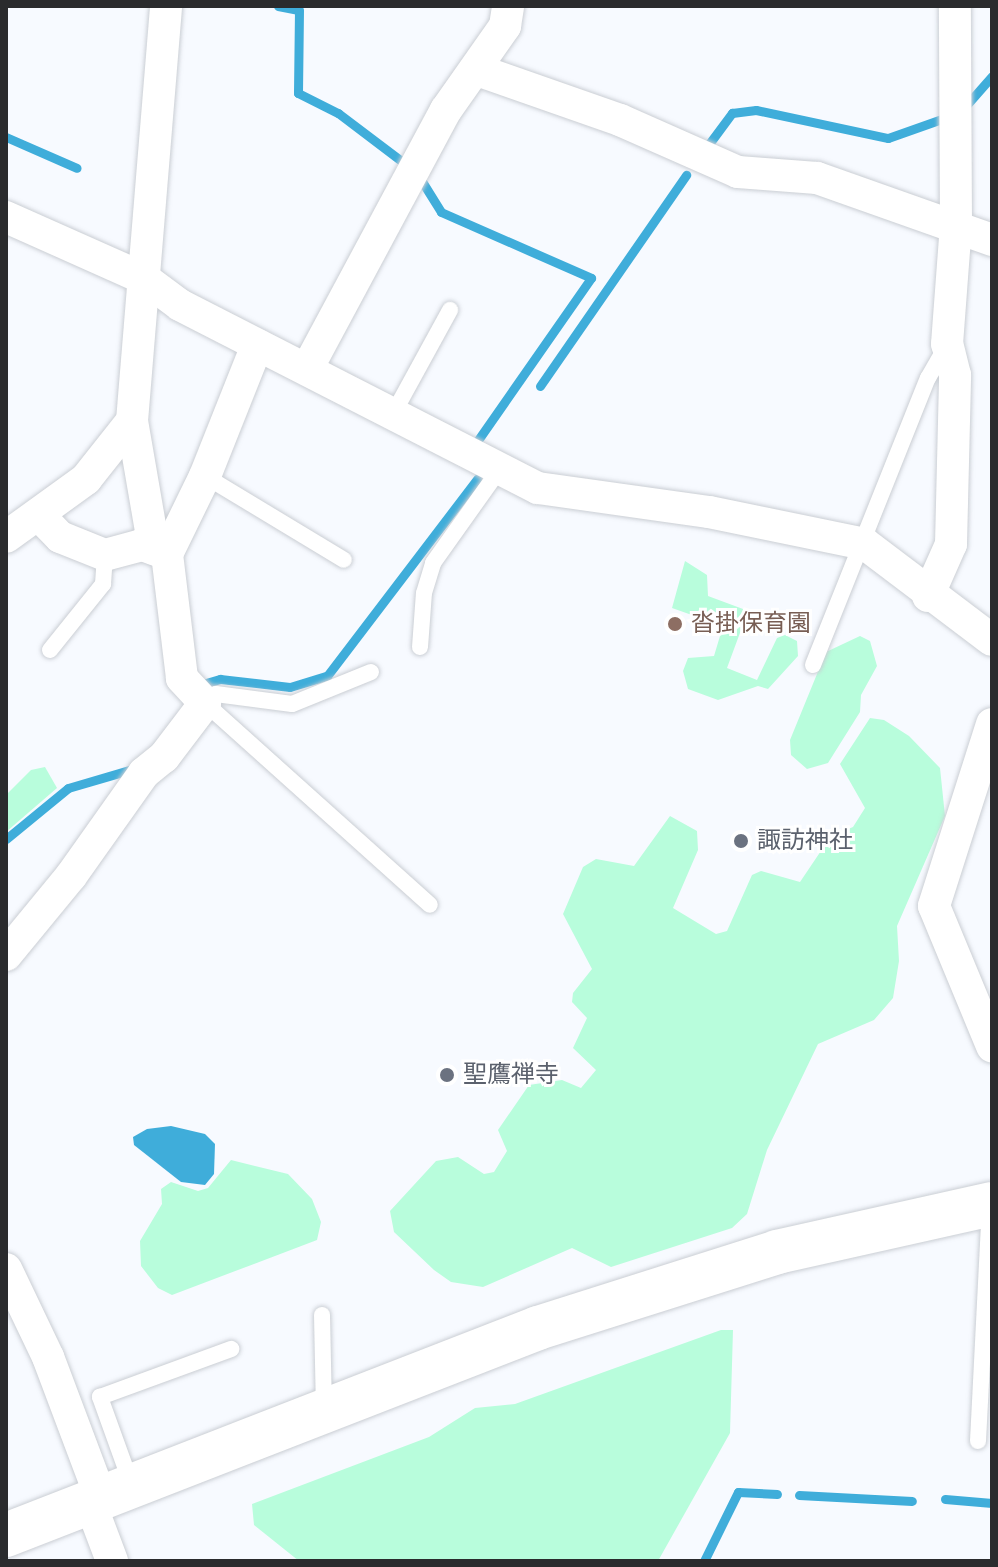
<!DOCTYPE html>
<meta charset="utf-8">
<style>
body{margin:0}
#map{position:relative;width:998px;height:1567px;overflow:hidden;background:#f7faff;font-family:"Fira Sans Condensed","Noto Sans JP",sans-serif}
div>[style]{position:absolute}
.green>*{inset:0;background:#b8fddc}
.water>*{inset:0;background:#3fadda}
.stream>*{height:9px;margin:-4.5px;padding:0 4.5px;transform-origin:4.5px;border-radius:4.5px;background:#3fadda}
.roads{filter:drop-shadow(0 0 2px #caced4) drop-shadow(0 0 2px #caced4)}
.lane>*{height:16px;margin:-8px;padding:0 8px;transform-origin:8px;border-radius:8px;background:#fff}
.street>*{height:32px;margin:-16px;padding:0 16px;transform-origin:16px;border-radius:16px;background:#fff}
.secondary>*{height:44px;margin:-22px;padding:0 22px;transform-origin:22px;border-radius:22px;background:#fff}
.dots>*{width:22px;height:22px;translate:-50% -50%;box-sizing:border-box;border:4px solid #fff;border-radius:50%}
span{translate:-50% -50%;white-space:nowrap;text-align:center;line-height:1.15;-webkit-text-stroke:6px #fff;paint-order:stroke}
.education-label{font-size:24px;color:#785e54}
.left{translate:0 -50%;text-align:left}
.worship-label{font-size:24px;color:#5b616d}
.frame{position:absolute;inset:0;border:8px solid #2a2b2d;pointer-events:none}
</style>
<div id="map">
<div class="green">
<i style="clip-path:polygon(685px 561px,707px 575px,708px 596px,743px 609px,744px 622px,727px 668px,757px 680px,777px 638px,785px 635px,797px 641px,798px 656px,768px 689px,758px 686px,718px 700px,688px 689px,683px 671px,688px 658px,714px 656px,723px 626px,672px 608px)"></i>
<i style="clip-path:polygon(860px 636px,870px 641px,877px 666px,861px 695px,860px 712px,828px 763px,807px 769px,791px 755px,790px 740px,826px 652px)"></i>
<i style="clip-path:polygon(870px 718px,884px 720px,909px 736px,940px 768px,945px 816px,897px 926px,899px 961px,893px 998px,874px 1020px,818px 1044px,767px 1150px,747px 1214px,732px 1228px,611px 1267px,572px 1248px,483px 1287px,451px 1282px,434px 1270px,394px 1232px,390px 1211px,436px 1161px,458px 1157px,484px 1174px,494px 1172px,507px 1151px,498px 1130px,529px 1085px,562px 1080px,581px 1088px,596px 1070px,573px 1048px,587px 1018px,572px 1002px,573px 993px,592px 969px,563px 914px,583px 867px,596px 859px,634px 866px,670px 816px,697px 831px,698px 850px,673px 908px,716px 934px,727px 931px,752px 875px,761px 871px,800px 882px,831px 836px,853px 827px,865px 808px,840px 764px)"></i>
<i style="clip-path:polygon(45px 767px,57px 788px,6px 832px,6px 795px,31px 770px)"></i>
<i style="clip-path:polygon(231px 1160px,288px 1174px,312px 1199px,321px 1222px,317px 1240px,172px 1295px,158px 1288px,141px 1266px,140px 1241px,162px 1204px,161px 1189px,171px 1182px,198px 1191px,208px 1188px)"></i>
<i style="clip-path:polygon(721px 1330px,733px 1330px,730px 1433px,658px 1561px,299px 1561px,254px 1525px,252px 1504px,429px 1437px,475px 1408px,515px 1404px)"></i>
</div>
<div class="water">
<i style="clip-path:polygon(171px 1126px,205px 1134px,215px 1144px,214px 1174px,205px 1185px,181px 1182px,134px 1145px,133px 1137px,147px 1129px)"></i>
</div>
<div class="stream">
<i style="left:278px;top:6px;width:21px;rotate:11deg"></i>
<i style="left:299px;top:10px;width:83px;rotate:90.7deg"></i>
<i style="left:298px;top:93px;width:45px;rotate:26.6deg"></i>
<i style="left:338px;top:113px;width:83px;rotate:37.1deg"></i>
<i style="left:963px;top:109px;width:44px;rotate:-48.7deg"></i>
<i style="left:6px;top:137px;width:77px;rotate:23.6deg"></i>
<i style="left:706px;top:148px;width:44px;rotate:-53.4deg"></i>
<i style="left:732px;top:113px;width:24px;rotate:-7deg"></i>
<i style="left:756px;top:110px;width:135px;rotate:12deg"></i>
<i style="left:888px;top:138px;width:66px;rotate:-19.5deg"></i>
<i style="left:423px;top:183px;width:34px;rotate:58deg"></i>
<i style="left:441px;top:212px;width:164px;rotate:23.7deg"></i>
<i style="left:591px;top:278px;width:201px;rotate:124.9deg"></i>
<i style="left:540px;top:386px;width:257px;rotate:-55.3deg"></i>
<i style="left:206px;top:683px;width:15px;rotate:-16deg"></i>
<i style="left:220px;top:679px;width:70px;rotate:6.5deg"></i>
<i style="left:290px;top:687px;width:39px;rotate:-17deg"></i>
<i style="left:327px;top:676px;width:248px;rotate:-52.7deg"></i>
<i style="left:6px;top:839px;width:80px;rotate:-39.4deg"></i>
<i style="left:68px;top:788px;width:68px;rotate:-16.3deg"></i>
<i style="left:799px;top:1495px;width:113px;rotate:3deg"></i>
<i style="left:945px;top:1499px;width:47px;rotate:4.9deg"></i>
<i style="left:704px;top:1561px;width:77px;rotate:-63.8deg"></i>
<i style="left:738px;top:1492px;width:39px;rotate:3deg"></i>
</div>
<div class="roads">
<div class="lane">
<i style="left:392px;top:416px;width:121px;rotate:-61.3deg"></i>
<i style="left:205px;top:476px;width:162px;rotate:31.1deg"></i>
<i style="left:420px;top:647px;width:54px;rotate:-85.8deg"></i>
<i style="left:424px;top:593px;width:31px;rotate:-73deg"></i>
<i style="left:433px;top:563px;width:114px;rotate:-54.6deg"></i>
<i style="left:50px;top:650px;width:85px;rotate:-51.2deg"></i>
<i style="left:103px;top:584px;width:29px;rotate:-86deg"></i>
<i style="left:813px;top:665px;width:309px;rotate:-68.2deg"></i>
<i style="left:928px;top:378px;width:38px;rotate:-60deg"></i>
<i style="left:371px;top:672px;width:85px;rotate:157.9deg"></i>
<i style="left:292px;top:704px;width:77px;rotate:-172.5deg"></i>
<i style="left:216px;top:694px;width:14px;rotate:141deg"></i>
<i style="left:205px;top:703px;width:302px;rotate:41.9deg"></i>
<i style="left:322px;top:1315px;width:92px;rotate:88.8deg"></i>
<i style="left:978px;top:1441px;width:234px;rotate:-87.1deg"></i>
<i style="left:132px;top:1486px;width:95px;rotate:-109.8deg"></i>
<i style="left:100px;top:1397px;width:140px;rotate:-20.1deg"></i>
</div>
<div class="street">
<i style="left:477px;top:70px;width:151px;rotate:19.3deg"></i>
<i style="left:620px;top:120px;width:129px;rotate:23.8deg"></i>
<i style="left:738px;top:172px;width:79px;rotate:4.3deg"></i>
<i style="left:817px;top:178px;width:186px;rotate:19.5deg"></i>
<i style="left:6px;top:217px;width:152px;rotate:24deg"></i>
<i style="left:145px;top:279px;width:44px;rotate:36.6deg"></i>
<i style="left:180px;top:305px;width:402px;rotate:27.1deg"></i>
<i style="left:538px;top:488px;width:173px;rotate:8deg"></i>
<i style="left:709px;top:512px;width:159px;rotate:11.6deg"></i>
<i style="left:865px;top:544px;width:159px;rotate:37.1deg"></i>
<i style="left:307px;top:369px;width:294px;rotate:-61.8deg"></i>
<i style="left:446px;top:110px;width:103px;rotate:-54.9deg"></i>
<i style="left:505px;top:26px;width:20px;rotate:-81deg"></i>
<i style="left:132px;top:421px;width:130px;rotate:80.2deg"></i>
<i style="left:6px;top:537px;width:99px;rotate:-35.9deg"></i>
<i style="left:86px;top:479px;width:74px;rotate:-51.6deg"></i>
<i style="left:132px;top:421px;width:416px;rotate:-85.3deg"></i>
<i style="left:167px;top:554px;width:87px;rotate:-64deg"></i>
<i style="left:205px;top:476px;width:141px;rotate:-68.3deg"></i>
<i style="left:928px;top:596px;width:57px;rotate:-66.1deg"></i>
<i style="left:951px;top:544px;width:169px;rotate:-88.6deg"></i>
<i style="left:955px;top:375px;width:32px;rotate:-104deg"></i>
<i style="left:947px;top:344px;width:120px;rotate:-85.7deg"></i>
<i style="left:956px;top:224px;width:218px;rotate:-90.3deg"></i>
<i style="left:992px;top:724px;width:191px;rotate:107.7deg"></i>
<i style="left:934px;top:906px;width:152px;rotate:67.5deg"></i>
<i style="left:6px;top:955px;width:102px;rotate:-50.6deg"></i>
<i style="left:71px;top:876px;width:126px;rotate:-54.7deg"></i>
<i style="left:144px;top:773px;width:26px;rotate:-39deg"></i>
<i style="left:164px;top:757px;width:68px;rotate:-52.8deg"></i>
<i style="left:205px;top:703px;width:34px;rotate:-133deg"></i>
<i style="left:182px;top:678px;width:125px;rotate:-96.9deg"></i>
<i style="left:167px;top:554px;width:27px;rotate:-160deg"></i>
<i style="left:142px;top:545px;width:38px;rotate:165deg"></i>
<i style="left:105px;top:555px;width:48px;rotate:-158.2deg"></i>
<i style="left:60px;top:537px;width:29px;rotate:-134deg"></i>
<i style="left:6px;top:1269px;width:98px;rotate:64.5deg"></i>
<i style="left:48px;top:1357px;width:154px;rotate:69.4deg"></i>
<i style="left:91px;top:1505px;width:60px;rotate:69.4deg"></i>
</div>
<div class="secondary">
<i style="left:6px;top:1535px;width:571px;rotate:-21.26deg"></i>
<i style="left:538px;top:1328px;width:251px;rotate:-17.6deg"></i>
<i style="left:777px;top:1252px;width:220px;rotate:-12.6deg"></i>
</div>
</div>
<div class="dots">
<i style="left:675px;top:624px;background:#8d6e63"></i>
<i style="left:741px;top:841px;background:#6b7280"></i>
<i style="left:447px;top:1075px;background:#6b7280"></i>
</div>
<div class="education-label">
<span class="left" style="left:691px;top:624px">沓掛保育園</span>
</div>
<div class="worship-label">
<span class="left" style="left:757px;top:841px">諏訪神社</span>
<span class="left" style="left:463px;top:1075px">聖鷹禅寺</span>
</div>
<div class="frame"></div>
</div>
